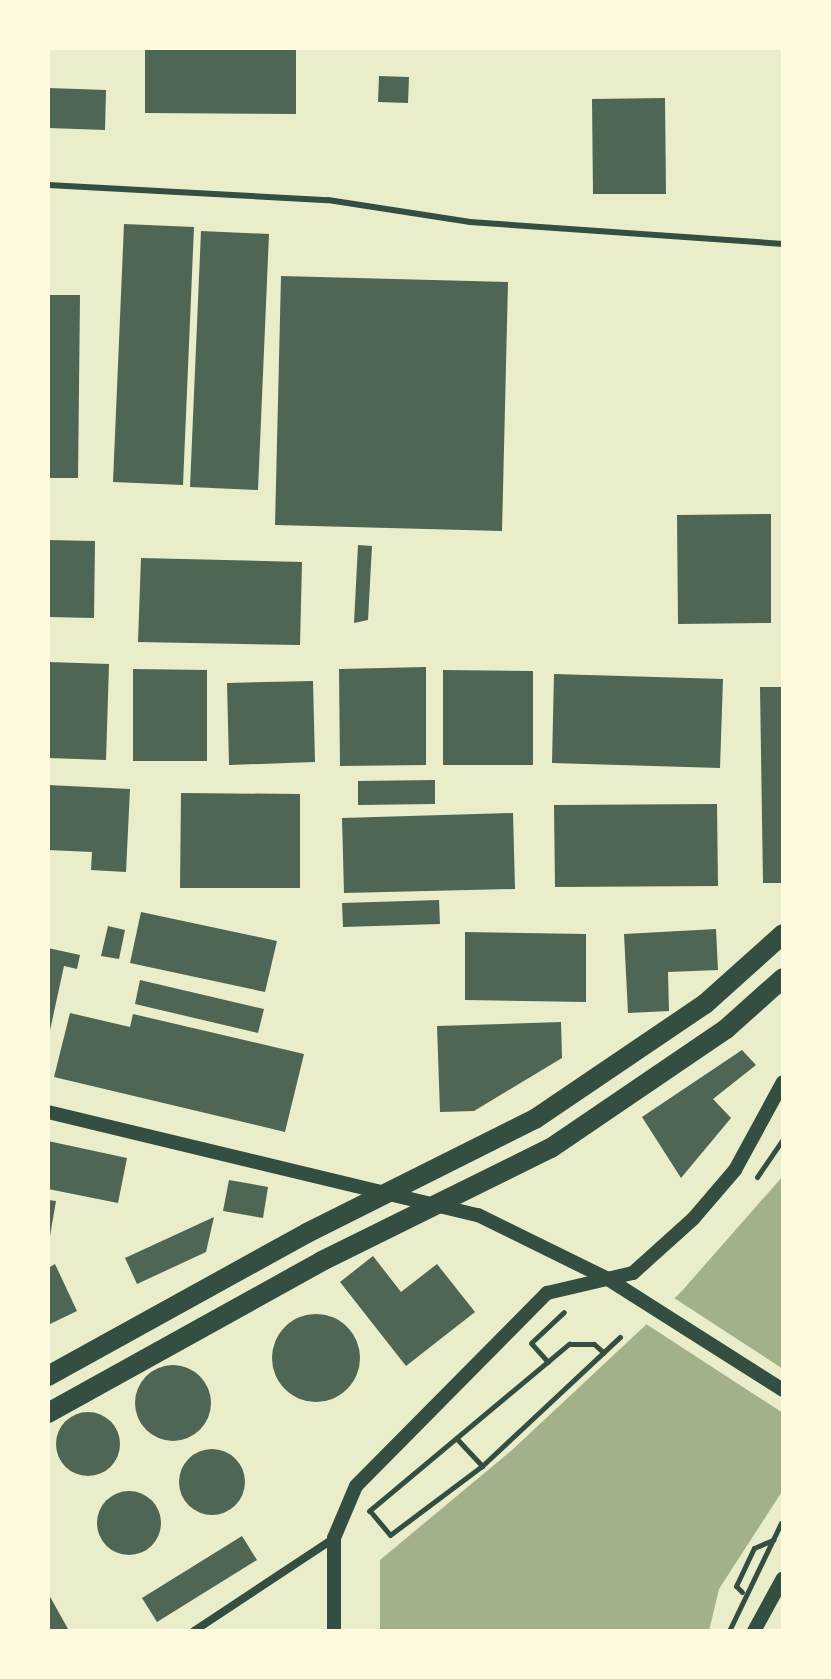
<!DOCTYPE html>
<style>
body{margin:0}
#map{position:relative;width:831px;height:1679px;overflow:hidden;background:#e9edc9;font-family:"Sofia Sans Condensed",sans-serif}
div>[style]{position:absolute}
.water>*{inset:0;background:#a3b18a}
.pier>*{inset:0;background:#e9edc9}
.building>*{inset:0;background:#4f6655}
.round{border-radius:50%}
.path>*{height:5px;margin:-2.5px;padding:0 2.5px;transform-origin:2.5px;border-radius:2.5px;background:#344e41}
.service>*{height:6px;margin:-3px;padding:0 3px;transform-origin:3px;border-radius:3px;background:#344e41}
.minor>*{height:8px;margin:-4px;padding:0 4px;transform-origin:4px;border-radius:4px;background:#344e41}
.tertiary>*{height:14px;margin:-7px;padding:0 7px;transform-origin:7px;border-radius:7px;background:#344e41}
.primary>*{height:20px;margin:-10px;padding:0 10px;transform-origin:10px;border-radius:10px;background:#344e41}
span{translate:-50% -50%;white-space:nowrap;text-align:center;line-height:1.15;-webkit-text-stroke:7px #fefae0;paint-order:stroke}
.frame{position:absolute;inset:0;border:50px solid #fefae0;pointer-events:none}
</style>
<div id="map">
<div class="water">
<i style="clip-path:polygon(783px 1176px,783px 1490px,719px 1589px,709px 1631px,380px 1631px,380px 1560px,511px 1451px,681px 1292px)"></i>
</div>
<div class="pier">
<i style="clip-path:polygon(671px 1296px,783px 1369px,783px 1413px,643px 1322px)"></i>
</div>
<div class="building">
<i style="clip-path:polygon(145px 48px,296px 48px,296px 114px,145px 113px)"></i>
<i style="clip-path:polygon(379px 76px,409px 77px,408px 103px,378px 102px)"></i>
<i style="clip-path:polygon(48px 88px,106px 90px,105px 130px,48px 128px)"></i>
<i style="clip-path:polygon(665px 98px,666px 194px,593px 194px,592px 99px)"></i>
<i style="clip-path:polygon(124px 224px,194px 227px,183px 485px,113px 482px)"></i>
<i style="clip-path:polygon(201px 231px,269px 234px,258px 490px,190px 487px)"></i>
<i style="clip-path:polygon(281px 276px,508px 282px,502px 531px,275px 525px)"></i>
<i style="clip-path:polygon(48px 295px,80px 295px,78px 478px,48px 478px)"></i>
<i style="clip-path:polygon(771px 514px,771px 623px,678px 624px,677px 515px)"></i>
<i style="clip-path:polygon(48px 540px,95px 541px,94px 618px,48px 617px)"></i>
<i style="clip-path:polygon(358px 545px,372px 546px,368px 620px,354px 623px)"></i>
<i style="clip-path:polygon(141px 558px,302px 562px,300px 645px,138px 642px)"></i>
<i style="clip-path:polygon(48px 662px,109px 664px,106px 760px,48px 758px)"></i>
<i style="clip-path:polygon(426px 667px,426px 765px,340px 766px,339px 669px)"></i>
<i style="clip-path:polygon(133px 669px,207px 670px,207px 761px,133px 761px)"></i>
<i style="clip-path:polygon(443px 670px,533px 671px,533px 765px,443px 765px)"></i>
<i style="clip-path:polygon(554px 674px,723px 679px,720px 768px,552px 763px)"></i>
<i style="clip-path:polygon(313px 681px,315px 762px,229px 765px,227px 683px)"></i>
<i style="clip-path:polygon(760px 687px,783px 687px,783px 883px,763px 883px)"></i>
<i style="clip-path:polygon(435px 780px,435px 804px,358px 805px,358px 781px)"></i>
<i style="clip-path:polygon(48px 785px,130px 789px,126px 872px,91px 870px,92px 852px,48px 850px)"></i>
<i style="clip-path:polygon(181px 793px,300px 794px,300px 888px,180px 888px)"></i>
<i style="clip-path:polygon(717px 804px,718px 886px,555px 887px,554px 805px)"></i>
<i style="clip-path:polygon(513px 813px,515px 889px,344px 893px,342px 818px)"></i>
<i style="clip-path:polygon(439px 900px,440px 924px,343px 927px,342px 903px)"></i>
<i style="clip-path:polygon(141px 912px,277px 941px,265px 992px,130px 963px)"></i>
<i style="clip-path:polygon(108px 926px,125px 930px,119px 959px,101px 956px)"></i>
<i style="clip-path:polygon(716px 929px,718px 970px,668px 972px,669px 1011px,628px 1013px,624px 934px)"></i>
<i style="clip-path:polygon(465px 932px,586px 934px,586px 1002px,465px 1000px)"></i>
<i style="clip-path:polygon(48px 948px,80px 955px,77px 969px,64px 966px,49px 1035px)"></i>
<i style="clip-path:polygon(140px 980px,264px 1009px,258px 1033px,135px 1004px)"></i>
<i style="clip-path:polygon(70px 1013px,130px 1027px,133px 1014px,304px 1054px,285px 1132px,54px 1077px)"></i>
<i style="clip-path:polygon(561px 1022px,562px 1058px,474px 1111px,440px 1112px,437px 1026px)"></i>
<i style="clip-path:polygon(742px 1050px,756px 1065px,713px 1099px,731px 1118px,681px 1178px,642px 1117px)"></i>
<i style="clip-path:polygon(48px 1141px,127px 1158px,118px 1203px,48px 1189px)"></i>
<i style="clip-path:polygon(229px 1180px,268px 1187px,263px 1218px,223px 1211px)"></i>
<i style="clip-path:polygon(48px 1200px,56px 1201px,50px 1236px,48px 1236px)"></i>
<i style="clip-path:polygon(214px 1217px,206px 1252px,137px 1284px,125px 1258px)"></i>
<i style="clip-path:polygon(373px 1256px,401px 1292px,437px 1264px,475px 1312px,406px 1366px,340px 1282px)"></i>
<i style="clip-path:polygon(55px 1264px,77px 1311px,48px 1325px,48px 1268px)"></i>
<i class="round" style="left:272px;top:1314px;width:88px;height:88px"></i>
<i class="round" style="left:135px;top:1365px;width:76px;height:76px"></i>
<i class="round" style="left:56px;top:1412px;width:64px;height:64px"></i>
<i class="round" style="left:179px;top:1449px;width:66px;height:66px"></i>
<i class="round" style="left:97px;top:1491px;width:64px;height:64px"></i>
<i style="clip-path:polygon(242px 1536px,257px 1560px,157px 1622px,142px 1598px)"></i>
<i style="clip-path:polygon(48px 1593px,68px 1629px,64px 1631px,48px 1631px)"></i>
</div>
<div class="path">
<i style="left:757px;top:1177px;width:46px;rotate:-55.6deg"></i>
<i style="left:548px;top:1362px;width:25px;rotate:-132deg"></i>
<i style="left:531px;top:1343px;width:45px;rotate:-43.2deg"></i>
<i style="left:457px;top:1439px;width:37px;rotate:47deg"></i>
<i style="left:369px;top:1511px;width:261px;rotate:-39.9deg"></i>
<i style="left:569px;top:1344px;width:25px"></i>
<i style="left:594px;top:1344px;width:13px;rotate:42deg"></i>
<i style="left:370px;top:1511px;width:31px;rotate:50deg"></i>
<i style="left:390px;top:1535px;width:115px;rotate:-36.9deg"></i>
<i style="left:482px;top:1466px;width:189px;rotate:-43.1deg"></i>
<i style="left:742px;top:1592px;width:8px;rotate:-135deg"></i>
<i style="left:736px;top:1586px;width:42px;rotate:-64.7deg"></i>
<i style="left:754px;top:1548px;width:21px;rotate:-23deg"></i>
<i style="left:729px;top:1631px;width:120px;rotate:-64.3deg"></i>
</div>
<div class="service">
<i style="left:48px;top:185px;width:280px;rotate:3.1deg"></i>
<i style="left:328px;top:200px;width:144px;rotate:8.8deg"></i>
<i style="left:470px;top:222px;width:314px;rotate:4deg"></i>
</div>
<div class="minor">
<i style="left:194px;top:1631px;width:167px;rotate:-33.5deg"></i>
</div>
<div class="tertiary">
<i style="left:48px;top:1112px;width:442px;rotate:13.5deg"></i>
<i style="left:478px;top:1215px;width:145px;rotate:26.2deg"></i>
<i style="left:608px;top:1279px;width:207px;rotate:32.4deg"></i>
<i style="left:334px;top:1631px;width:93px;rotate:-90deg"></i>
<i style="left:334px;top:1538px;width:56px;rotate:-67.1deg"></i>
<i style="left:356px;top:1486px;width:272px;rotate:-45.3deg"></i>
<i style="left:547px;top:1293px;width:88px;rotate:-13.1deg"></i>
<i style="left:633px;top:1273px;width:81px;rotate:-42deg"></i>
<i style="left:693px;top:1219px;width:65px;rotate:-49.4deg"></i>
<i style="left:735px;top:1170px;width:100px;rotate:-61.4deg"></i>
<i style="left:754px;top:1631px;width:60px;rotate:-61.3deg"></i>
</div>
<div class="primary">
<i style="left:48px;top:1376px;width:296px;rotate:-28.9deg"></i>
<i style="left:307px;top:1233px;width:255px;rotate:-26.6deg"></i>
<i style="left:535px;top:1119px;width:205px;rotate:-34.1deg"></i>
<i style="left:705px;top:1004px;width:105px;rotate:-41.9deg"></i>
<i style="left:48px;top:1413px;width:313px;rotate:-29deg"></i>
<i style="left:322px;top:1261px;width:255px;rotate:-26.3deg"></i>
<i style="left:551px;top:1148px;width:212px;rotate:-34.2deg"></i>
<i style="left:726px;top:1029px;width:76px;rotate:-41.8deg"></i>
</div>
<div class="frame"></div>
</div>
